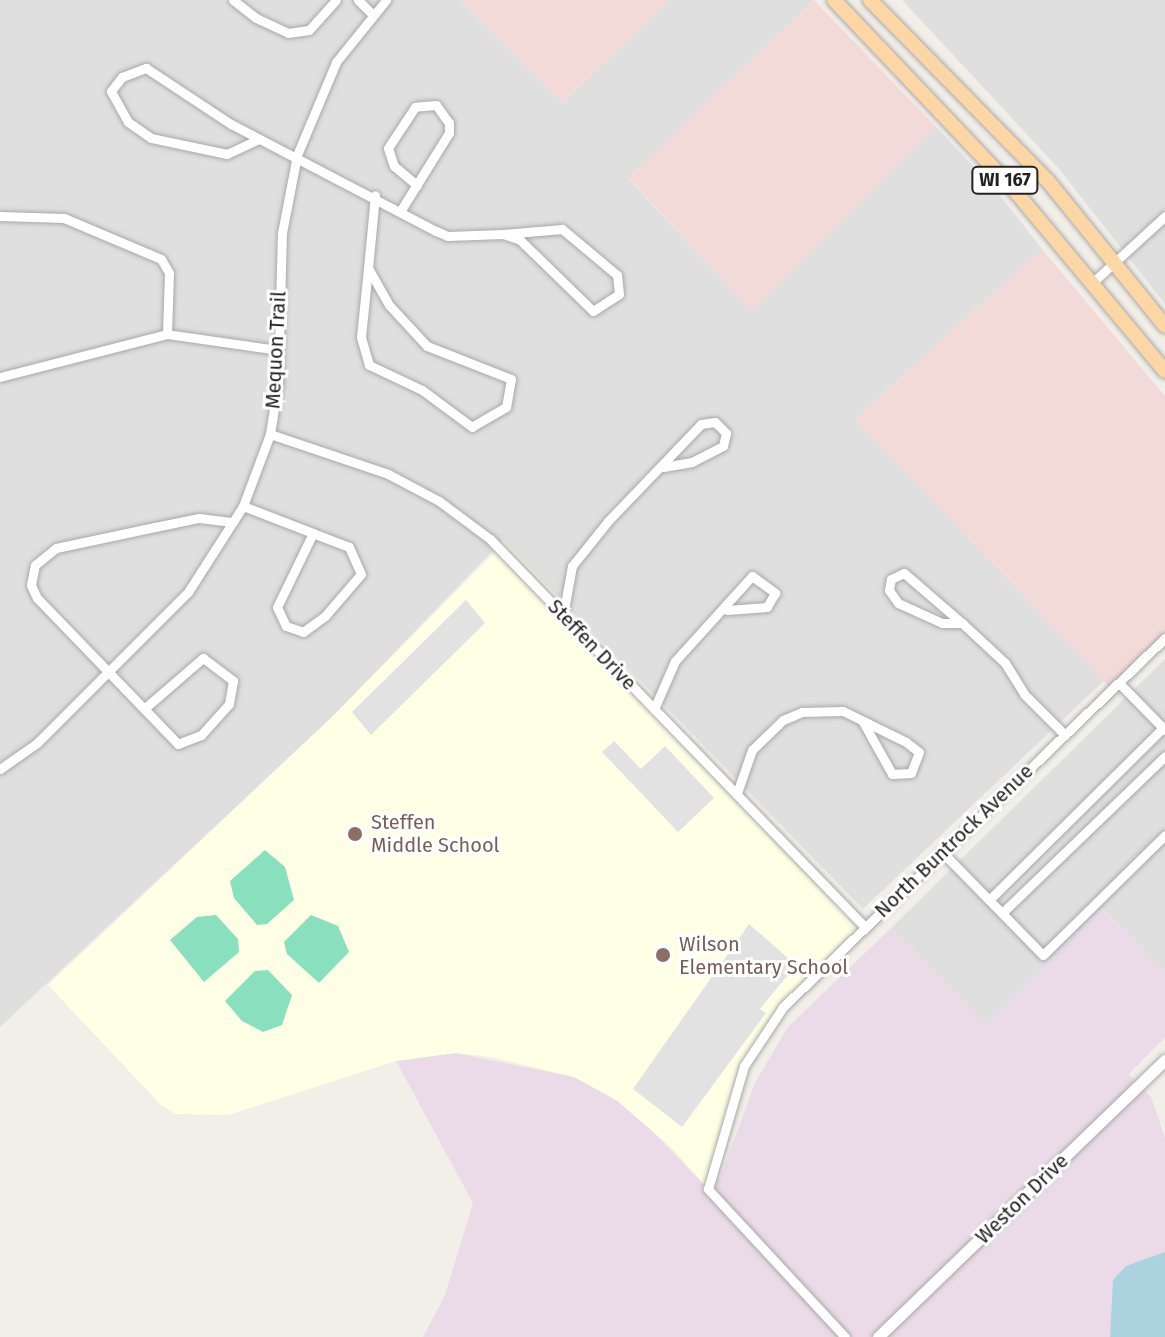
<!DOCTYPE html>
<style>
body{margin:0}
#map{position:relative;width:1165px;height:1337px;overflow:hidden;background:#f2efe9;font-family:"Fira Sans",sans-serif}
div>[style]{position:absolute}
.residential>*{inset:0;background:#e0dfdf}
.commercial>*{inset:0;background:#f2dad9}
.industrial>*{inset:0;background:#ebdbe8}
.education>*{inset:0;background:#ffffe5}
.pitch>*{inset:0;background:#88e0be}
.parking>*{inset:0;background:#e2e2e2}
.water>*{inset:0;background:#aad3df}
.roads{filter:drop-shadow(0 0 2px #a9a9a9) drop-shadow(0 0 2px #a9a9a9)}
.minor>*{height:9px;margin:-4.5px;padding:0 4.5px;transform-origin:4.5px;border-radius:4.5px;background:#fff}
.tertiary>*{height:11px;margin:-5.5px;padding:0 5.5px;transform-origin:5.5px;border-radius:5.5px;background:#fff}
.primary>*{height:14px;margin:-7px;padding:0 7px;transform-origin:7px;border-radius:7px;background:#fcd6a4}
.dots>*{width:22px;height:22px;translate:-50% -50%;box-sizing:border-box;border:4px solid #fff;border-radius:50%}
span{translate:-50% -50%;white-space:nowrap;text-align:center;line-height:1.15;-webkit-text-stroke:6px #fff;paint-order:stroke}
.shield-label span{padding:2px 6px;background:#fff;border:2px solid;border-radius:6px;-webkit-text-stroke-width:0}
.shield-label{font-size:18px;color:#222;font-weight:700}
.street-label{font-size:20px;color:#222}
.education-label{font-size:20px;color:#785e54}
.left{translate:0 -50%;text-align:left}
</style>
<div id="map">
<div class="residential">
<i style="clip-path:polygon(0 0,461px 0,562px 103px,670px 0,814px 0,628px 178px,752px 312px,935px 126px,995px 189px,1042px 249px,855px 419px,1107px 678px,863px 909px,503px 540px,333px 716px,0 1027px)"></i>
<i style="clip-path:polygon(902px 0,1165px 0,1165px 304px,1059px 169px)"></i>
<i style="clip-path:polygon(1165px 659px,1165px 973px,1102px 908px,985px 1025px,891px 928px)"></i>
</div>
<div class="commercial">
<i style="clip-path:polygon(461px 0,670px 0,562px 103px)"></i>
<i style="clip-path:polygon(814px 0,935px 126px,752px 312px,628px 177px)"></i>
<i style="clip-path:polygon(1042px 249px,1165px 396px,1165px 638px,1112px 690px,855px 419px)"></i>
</div>
<div class="industrial">
<i style="clip-path:polygon(1102px 908px,1165px 973px,1165px 1037px,1129px 1074px,1151px 1097px,1165px 1138px,1165px 1337px,423px 1337px,445px 1295px,473px 1203px,396px 1061px,455px 1053px,574px 1077px,631px 1109px,708px 1189px,720px 1178px,755px 1083px,787px 1028px,891px 928px,985px 1025px)"></i>
</div>
<div class="education">
<i style="clip-path:polygon(499px 548px,865px 927px,783px 1007px,744px 1067px,708px 1189px,672px 1148px,615px 1099px,574px 1077px,492px 1057px,455px 1053px,396px 1061px,228px 1115px,176px 1114px,161px 1105px,48px 985px,333px 716px)"></i>
</div>
<div class="pitch">
<i style="clip-path:polygon(265px 850px,285px 867px,294px 900px,267px 924px,257px 925px,234px 898px,230px 881px)"></i>
<i style="clip-path:polygon(216px 915px,238px 939px,239px 952px,204px 982px,170px 940px,197px 917px)"></i>
<i style="clip-path:polygon(311px 915px,338px 926px,349px 952px,319px 983px,287px 954px,284px 942px)"></i>
<i style="clip-path:polygon(268px 970px,292px 995px,282px 1025px,263px 1032px,242px 1021px,225px 1001px,255px 971px)"></i>
</div>
<div class="parking">
<i style="clip-path:polygon(466px 600px,485px 623px,371px 735px,352px 712px)"></i>
<i style="clip-path:polygon(614px 741px,641px 769px,665px 746px,714px 798px,678px 832px,602px 752px)"></i>
<i style="clip-path:polygon(749px 924px,796px 965px,760px 1009px,766px 1013px,682px 1127px,633px 1089px)"></i>
</div>
<div class="water">
<i style="clip-path:polygon(1165px 1252px,1165px 1337px,1110px 1337px,1113px 1280px,1126px 1266px)"></i>
</div>
<div class="roads">
<div class="minor">
<i style="left:233px;top:0;width:29px;rotate:38deg"></i>
<i style="left:256px;top:18px;width:35px;rotate:25deg"></i>
<i style="left:288px;top:33px;width:21px;rotate:-8deg"></i>
<i style="left:309px;top:30px;width:40px;rotate:-48deg"></i>
<i style="left:358px;top:0;width:20px;rotate:45deg"></i>
<i style="left:259px;top:139px;width:35px;rotate:155deg"></i>
<i style="left:227px;top:154px;width:78px;rotate:-168.1deg"></i>
<i style="left:151px;top:138px;width:28px;rotate:-145deg"></i>
<i style="left:128px;top:122px;width:35px;rotate:-119deg"></i>
<i style="left:111px;top:91px;width:18px;rotate:-52deg"></i>
<i style="left:122px;top:77px;width:26px;rotate:-21deg"></i>
<i style="left:146px;top:68px;width:102px;rotate:33.4deg"></i>
<i style="left:231px;top:124px;width:231px;rotate:27.6deg"></i>
<i style="left:436px;top:231px;width:13px;rotate:23deg"></i>
<i style="left:448px;top:236px;width:55px;rotate:-2.1deg"></i>
<i style="left:503px;top:234px;width:18px;rotate:19deg"></i>
<i style="left:520px;top:240px;width:102px;rotate:44.2deg"></i>
<i style="left:593px;top:311px;width:31px;rotate:-33deg"></i>
<i style="left:619px;top:294px;width:19px;rotate:-96deg"></i>
<i style="left:617px;top:275px;width:72px;rotate:-140.1deg"></i>
<i style="left:562px;top:229px;width:59px;rotate:175.2deg"></i>
<i style="left:401px;top:210px;width:91px;rotate:-58.1deg"></i>
<i style="left:449px;top:133px;width:10px;rotate:-90deg"></i>
<i style="left:449px;top:123px;width:22px;rotate:-126deg"></i>
<i style="left:436px;top:105px;width:21px;rotate:175deg"></i>
<i style="left:415px;top:107px;width:49px;rotate:123.4deg"></i>
<i style="left:388px;top:148px;width:19px;rotate:72deg"></i>
<i style="left:394px;top:166px;width:30px;rotate:40deg"></i>
<i style="left:0;top:216px;width:64px;rotate:1.8deg"></i>
<i style="left:64px;top:218px;width:105px;rotate:22.9deg"></i>
<i style="left:161px;top:259px;width:16px;rotate:60deg"></i>
<i style="left:169px;top:273px;width:61px;rotate:91.9deg"></i>
<i style="left:368px;top:268px;width:43px;rotate:60.4deg"></i>
<i style="left:389px;top:305px;width:56px;rotate:47.2deg"></i>
<i style="left:427px;top:346px;width:90px;rotate:21.4deg"></i>
<i style="left:511px;top:379px;width:28px;rotate:100deg"></i>
<i style="left:506px;top:407px;width:39px;rotate:150deg"></i>
<i style="left:472px;top:427px;width:62px;rotate:-143.5deg"></i>
<i style="left:422px;top:390px;width:59px;rotate:-154.7deg"></i>
<i style="left:369px;top:365px;width:29px;rotate:-106deg"></i>
<i style="left:361px;top:337px;width:69px;rotate:-84.2deg"></i>
<i style="left:368px;top:268px;width:73px;rotate:-84.5deg"></i>
<i style="left:1092px;top:283px;width:99px;rotate:-42.5deg"></i>
<i style="left:0;top:377px;width:172px;rotate:-14.4deg"></i>
<i style="left:167px;top:334px;width:112px;rotate:8.2deg"></i>
<i style="left:270px;top:434px;width:125px;rotate:18.7deg"></i>
<i style="left:388px;top:474px;width:58px;rotate:27.9deg"></i>
<i style="left:439px;top:501px;width:64px;rotate:36.7deg"></i>
<i style="left:490px;top:539px;width:540px;rotate:45.98deg"></i>
<i style="left:243px;top:506px;width:75px;rotate:21.1deg"></i>
<i style="left:313px;top:533px;width:82px;rotate:115.9deg"></i>
<i style="left:277px;top:607px;width:21px;rotate:65deg"></i>
<i style="left:286px;top:626px;width:18px;rotate:19deg"></i>
<i style="left:303px;top:632px;width:27px;rotate:-36deg"></i>
<i style="left:325px;top:616px;width:55px;rotate:-49.4deg"></i>
<i style="left:361px;top:574px;width:30px;rotate:-114deg"></i>
<i style="left:349px;top:547px;width:39px;rotate:-159deg"></i>
<i style="left:563px;top:615px;width:50px;rotate:-79.6deg"></i>
<i style="left:572px;top:566px;width:58px;rotate:-51.3deg"></i>
<i style="left:608px;top:521px;width:134px;rotate:-46.2deg"></i>
<i style="left:701px;top:424px;width:14px;rotate:-8deg"></i>
<i style="left:715px;top:422px;width:16px;rotate:45deg"></i>
<i style="left:726px;top:433px;width:13px;rotate:103deg"></i>
<i style="left:723px;top:446px;width:35px;rotate:153deg"></i>
<i style="left:692px;top:462px;width:29px;rotate:170deg"></i>
<i style="left:962px;top:623px;width:20px;rotate:180deg"></i>
<i style="left:942px;top:623px;width:48px;rotate:-155.6deg"></i>
<i style="left:898px;top:603px;width:16px;rotate:-125deg"></i>
<i style="left:889px;top:590px;width:11px;rotate:-80deg"></i>
<i style="left:891px;top:579px;width:14px;rotate:-25deg"></i>
<i style="left:904px;top:573px;width:77px;rotate:40.8deg"></i>
<i style="left:962px;top:623px;width:59px;rotate:42.9deg"></i>
<i style="left:1005px;top:663px;width:36px;rotate:58deg"></i>
<i style="left:1024px;top:694px;width:58px;rotate:45deg"></i>
<i style="left:1119px;top:683px;width:66px;rotate:45.6deg"></i>
<i style="left:145px;top:708px;width:77px;rotate:-40.8deg"></i>
<i style="left:203px;top:658px;width:38px;rotate:37deg"></i>
<i style="left:233px;top:681px;width:23px;rotate:100deg"></i>
<i style="left:229px;top:704px;width:42px;rotate:132.1deg"></i>
<i style="left:201px;top:735px;width:25px;rotate:159deg"></i>
<i style="left:178px;top:744px;width:203px;rotate:-134deg"></i>
<i style="left:37px;top:598px;width:14px;rotate:-115deg"></i>
<i style="left:31px;top:585px;width:20px;rotate:-79deg"></i>
<i style="left:35px;top:565px;width:27px;rotate:-39deg"></i>
<i style="left:56px;top:548px;width:101px;rotate:-12deg"></i>
<i style="left:155px;top:527px;width:45px;rotate:-11.6deg"></i>
<i style="left:199px;top:518px;width:34px;rotate:7deg"></i>
<i style="left:654px;top:709px;width:52px;rotate:-66.4deg"></i>
<i style="left:675px;top:661px;width:115px;rotate:-47.8deg"></i>
<i style="left:752px;top:576px;width:29px;rotate:36deg"></i>
<i style="left:775px;top:593px;width:16px;rotate:120deg"></i>
<i style="left:767px;top:607px;width:40px;rotate:175.7deg"></i>
<i style="left:0;top:769px;width:45px;rotate:-35.1deg"></i>
<i style="left:37px;top:743px;width:214px;rotate:-45deg"></i>
<i style="left:188px;top:592px;width:102px;rotate:-57.4deg"></i>
<i style="left:243px;top:506px;width:77px;rotate:-69.4deg"></i>
<i style="left:270px;top:434px;width:51px;rotate:-80.9deg"></i>
<i style="left:278px;top:384px;width:151px;rotate:-88.5deg"></i>
<i style="left:282px;top:233px;width:79px;rotate:-79.1deg"></i>
<i style="left:297px;top:155px;width:101px;rotate:-67.2deg"></i>
<i style="left:336px;top:62px;width:80px;rotate:-51.1deg"></i>
<i style="left:737px;top:793px;width:46px;rotate:-70.8deg"></i>
<i style="left:752px;top:750px;width:43px;rotate:-44.1deg"></i>
<i style="left:783px;top:720px;width:21px;rotate:-23deg"></i>
<i style="left:802px;top:712px;width:41px;rotate:-1.4deg"></i>
<i style="left:843px;top:711px;width:70px;rotate:26.2deg"></i>
<i style="left:906px;top:742px;width:16px;rotate:38deg"></i>
<i style="left:919px;top:752px;width:22px;rotate:111deg"></i>
<i style="left:911px;top:773px;width:19px;rotate:177deg"></i>
<i style="left:892px;top:774px;width:60px;rotate:-119.1deg"></i>
<i style="left:942px;top:852px;width:144px;rotate:45.6deg"></i>
<i style="left:1043px;top:955px;width:171px;rotate:-44.5deg"></i>
<i style="left:989px;top:900px;width:245px;rotate:-44.7deg"></i>
<i style="left:1002px;top:913px;width:226px;rotate:-43.9deg"></i>
<i style="left:845px;top:1337px;width:202px;rotate:-132.8deg"></i>
<i style="left:708px;top:1189px;width:128px;rotate:-73.7deg"></i>
<i style="left:744px;top:1066px;width:71px;rotate:-56.5deg"></i>
<i style="left:783px;top:1007px;width:531px;rotate:-44.01deg"></i>
</div>
<div class="tertiary">
<i style="left:878px;top:1337px;width:399px;rotate:-44deg"></i>
</div>
<div class="primary">
<i style="left:834px;top:0;width:263px;rotate:46.5deg"></i>
<i style="left:1015px;top:191px;width:234px;rotate:50.2deg"></i>
<i style="left:870px;top:0;width:254px;rotate:45.5deg"></i>
<i style="left:1048px;top:181px;width:186px;rotate:51.1deg"></i>
</div>
</div>
<div class="dots">
<i style="left:355px;top:834px;background:#8d6e63"></i>
<i style="left:663px;top:955px;background:#8d6e63"></i>
</div>
<div class="shield-label">
<span style="left:1005px;top:180px">WI 167</span>
</div>
<div class="street-label">
<span style="left:276px;top:350px;rotate:-87deg">Mequon Trail</span>
<span style="left:592px;top:645px;rotate:46deg">Steffen Drive</span>
<span style="left:954px;top:841px;rotate:-44deg">North Buntrock Avenue</span>
<span style="left:1022px;top:1199px;rotate:-44deg">Weston Drive</span>
</div>
<div class="education-label">
<span class="left" style="left:371px;top:834px">Steffen<br>Middle School</span>
<span class="left" style="left:679px;top:956px">Wilson<br>Elementary School</span>
</div>
</div>
